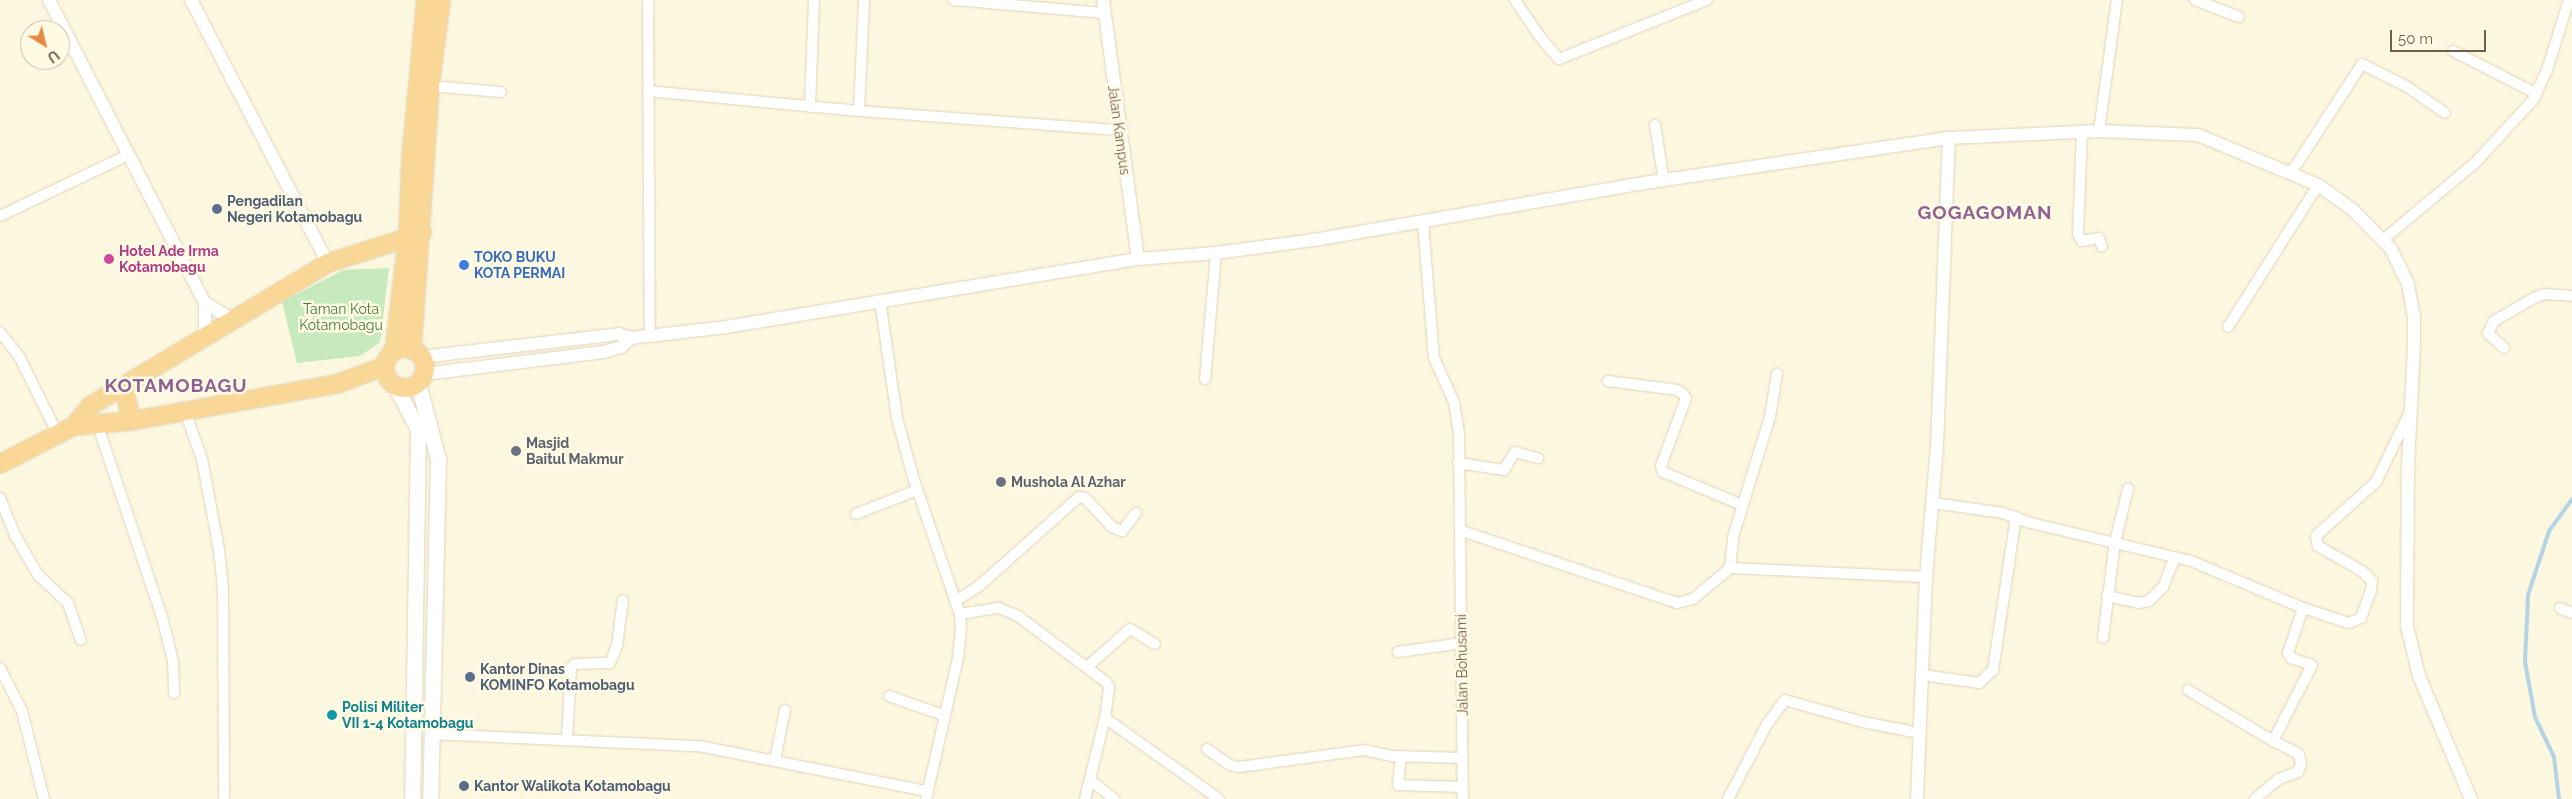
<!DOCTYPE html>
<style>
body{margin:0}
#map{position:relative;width:2572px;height:799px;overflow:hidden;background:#fcf7df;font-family:Raleway,sans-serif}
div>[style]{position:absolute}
.green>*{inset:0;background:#c6e9be}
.stream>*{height:4px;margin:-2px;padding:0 2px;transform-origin:2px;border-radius:2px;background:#b4d3e5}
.roads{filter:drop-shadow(0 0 1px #dfd4bb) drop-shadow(0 0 1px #dfd4bb)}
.minor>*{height:10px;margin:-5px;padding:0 5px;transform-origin:5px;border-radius:5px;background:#fff}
.tertiary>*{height:12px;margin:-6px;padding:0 6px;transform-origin:6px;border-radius:6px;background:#fff}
.secondary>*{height:15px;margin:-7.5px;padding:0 7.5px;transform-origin:7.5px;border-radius:7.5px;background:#fff}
.trunk>*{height:18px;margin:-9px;padding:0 9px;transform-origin:9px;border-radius:9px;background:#f9d796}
.trunk>.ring{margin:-9px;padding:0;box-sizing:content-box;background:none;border:18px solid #f9d796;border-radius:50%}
.dots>*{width:14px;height:14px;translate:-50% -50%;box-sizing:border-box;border:2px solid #fffae4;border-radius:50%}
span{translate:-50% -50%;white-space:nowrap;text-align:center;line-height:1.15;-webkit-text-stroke:5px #fffae4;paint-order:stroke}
.street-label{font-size:14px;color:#725f47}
.service-label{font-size:14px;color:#4e5e75;font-weight:700}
.left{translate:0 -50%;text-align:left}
.hotel-label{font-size:14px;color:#b23c85;font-weight:700}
.shop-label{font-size:14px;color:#366cbe;font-weight:700}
.park-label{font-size:14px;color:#467d41}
.worship-label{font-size:14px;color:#5b616d;font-weight:700}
.culture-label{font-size:14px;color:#0d838f;font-weight:700}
.district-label{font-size:19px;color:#8f6295;font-weight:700;letter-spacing:1px}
.north{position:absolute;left:20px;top:20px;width:50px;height:50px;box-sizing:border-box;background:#fffae4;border:1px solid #c7bca5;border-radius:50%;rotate:144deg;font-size:14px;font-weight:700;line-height:20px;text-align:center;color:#725f47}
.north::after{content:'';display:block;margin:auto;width:18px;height:22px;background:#e78a43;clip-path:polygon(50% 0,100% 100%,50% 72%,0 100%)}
.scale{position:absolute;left:2390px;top:30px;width:96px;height:22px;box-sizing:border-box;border:2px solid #725f47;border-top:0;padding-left:6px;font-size:15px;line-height:18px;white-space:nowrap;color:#725f47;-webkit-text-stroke:4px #fffae4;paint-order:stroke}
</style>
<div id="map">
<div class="green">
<i style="clip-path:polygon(389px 268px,380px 342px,360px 356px,297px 363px,282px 302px,343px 270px)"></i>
</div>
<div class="stream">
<i style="left:2559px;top:799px;width:42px;rotate:-96.8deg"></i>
<i style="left:2554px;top:757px;width:44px;rotate:-115.4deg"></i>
<i style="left:2535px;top:717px;width:56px;rotate:-100.3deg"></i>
<i style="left:2525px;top:662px;width:67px;rotate:-87.4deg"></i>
<i style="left:2528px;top:595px;width:67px;rotate:-71.8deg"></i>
<i style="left:2549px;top:531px;width:39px;rotate:-54deg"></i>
</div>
<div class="roads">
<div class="minor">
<i style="left:648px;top:0;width:335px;rotate:89.7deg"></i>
<i style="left:953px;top:0;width:152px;rotate:4.9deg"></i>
<i style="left:1515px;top:0;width:40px;rotate:56deg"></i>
<i style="left:1537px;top:33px;width:34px;rotate:50deg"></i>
<i style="left:1559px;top:59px;width:159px;rotate:-21.7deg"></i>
<i style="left:2195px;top:0;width:47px;rotate:21.1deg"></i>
<i style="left:2453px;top:51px;width:94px;rotate:27.1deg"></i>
<i style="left:430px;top:86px;width:71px;rotate:4.8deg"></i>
<i style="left:648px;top:91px;width:212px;rotate:5.4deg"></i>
<i style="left:859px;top:111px;width:260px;rotate:4.2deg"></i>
<i style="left:810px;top:107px;width:107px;rotate:-87.9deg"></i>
<i style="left:859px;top:111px;width:111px;rotate:-87.4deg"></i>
<i style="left:1655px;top:125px;width:57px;rotate:80.9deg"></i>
<i style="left:2082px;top:131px;width:103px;rotate:92.2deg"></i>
<i style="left:2078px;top:234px;width:8px;rotate:60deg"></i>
<i style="left:2082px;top:241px;width:17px;rotate:-10deg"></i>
<i style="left:2099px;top:238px;width:9px;rotate:72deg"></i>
<i style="left:2099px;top:131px;width:132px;rotate:-82.2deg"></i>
<i style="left:2291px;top:173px;width:130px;rotate:-56.9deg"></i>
<i style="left:2362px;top:64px;width:49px;rotate:26.6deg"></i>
<i style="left:2406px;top:86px;width:47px;rotate:34.7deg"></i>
<i style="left:0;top:216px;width:142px;rotate:-25.5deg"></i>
<i style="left:1423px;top:222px;width:136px;rotate:85.4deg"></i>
<i style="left:1434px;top:358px;width:48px;rotate:65.6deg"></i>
<i style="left:1454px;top:402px;width:32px;rotate:81deg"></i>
<i style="left:1459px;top:434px;width:365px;rotate:89.4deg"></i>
<i style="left:2384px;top:239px;width:119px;rotate:-39.9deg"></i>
<i style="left:2475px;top:163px;width:86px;rotate:-47.4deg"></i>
<i style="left:2533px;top:100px;width:33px;rotate:-65deg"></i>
<i style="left:2547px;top:70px;width:73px;rotate:-72.6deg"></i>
<i style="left:880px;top:300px;width:119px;rotate:81.8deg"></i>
<i style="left:897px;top:418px;width:64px;rotate:74.7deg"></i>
<i style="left:914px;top:480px;width:142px;rotate:71.1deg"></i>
<i style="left:960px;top:614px;width:15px;rotate:86deg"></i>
<i style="left:961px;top:629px;width:29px;rotate:96deg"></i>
<i style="left:958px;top:658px;width:145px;rotate:102.8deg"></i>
<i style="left:2228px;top:327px;width:168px;rotate:-57.6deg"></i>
<i style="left:0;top:332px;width:31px;rotate:52deg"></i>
<i style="left:19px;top:356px;width:86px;rotate:63.7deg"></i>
<i style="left:2504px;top:348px;width:22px;rotate:-137deg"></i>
<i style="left:2488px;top:333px;width:13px;rotate:-63deg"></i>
<i style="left:2494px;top:321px;width:46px;rotate:-29.9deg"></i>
<i style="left:2534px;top:298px;width:12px;rotate:-20deg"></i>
<i style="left:2545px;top:294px;width:27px;rotate:4deg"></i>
<i style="left:1205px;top:379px;width:126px;rotate:-85deg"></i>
<i style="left:1608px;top:381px;width:70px;rotate:7.4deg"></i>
<i style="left:1677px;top:390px;width:7px;rotate:34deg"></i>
<i style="left:1683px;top:394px;width:5px;rotate:53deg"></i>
<i style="left:1686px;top:398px;width:72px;rotate:110.2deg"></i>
<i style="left:1661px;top:466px;width:6px;rotate:72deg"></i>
<i style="left:1663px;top:472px;width:86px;rotate:22.7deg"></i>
<i style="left:184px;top:409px;width:53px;rotate:70.2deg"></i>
<i style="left:202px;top:459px;width:93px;rotate:79.4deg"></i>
<i style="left:219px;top:550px;width:37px;rotate:84deg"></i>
<i style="left:223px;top:587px;width:212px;rotate:89.7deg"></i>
<i style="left:97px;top:423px;width:205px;rotate:71.5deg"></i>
<i style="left:162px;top:617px;width:45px;rotate:76deg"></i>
<i style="left:173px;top:661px;width:32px;rotate:88deg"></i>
<i style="left:1458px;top:463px;width:47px;rotate:8.7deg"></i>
<i style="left:1504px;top:470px;width:21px;rotate:-59deg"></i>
<i style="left:1515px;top:452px;width:24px;rotate:15deg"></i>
<i style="left:0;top:498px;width:40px;rotate:68deg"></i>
<i style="left:15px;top:535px;width:46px;rotate:60.1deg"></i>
<i style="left:38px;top:575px;width:41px;rotate:43deg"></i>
<i style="left:68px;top:603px;width:39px;rotate:71deg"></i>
<i style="left:1933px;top:503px;width:71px;rotate:8.1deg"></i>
<i style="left:2003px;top:513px;width:30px;rotate:20deg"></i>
<i style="left:2031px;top:523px;width:164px;rotate:13.4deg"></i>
<i style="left:2191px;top:561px;width:121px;rotate:22.8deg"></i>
<i style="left:2303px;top:608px;width:48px;rotate:18.1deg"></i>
<i style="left:2349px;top:623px;width:13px;rotate:-23deg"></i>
<i style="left:2361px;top:618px;width:29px;rotate:-70deg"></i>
<i style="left:2371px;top:591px;width:10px;rotate:-84deg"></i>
<i style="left:2372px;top:581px;width:14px;rotate:-135deg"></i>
<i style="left:2362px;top:571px;width:51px;rotate:-150.4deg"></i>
<i style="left:2318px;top:546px;width:10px;rotate:-101deg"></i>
<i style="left:2316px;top:536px;width:81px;rotate:-42deg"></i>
<i style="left:2376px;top:482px;width:80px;rotate:-64.1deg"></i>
<i style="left:856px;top:514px;width:66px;rotate:-21.5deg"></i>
<i style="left:1462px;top:531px;width:227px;rotate:18.5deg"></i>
<i style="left:1677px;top:603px;width:16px;rotate:-14deg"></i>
<i style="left:1693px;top:599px;width:48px;rotate:-40deg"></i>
<i style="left:1730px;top:568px;width:196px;rotate:2.6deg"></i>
<i style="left:1730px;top:568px;width:31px;rotate:-84deg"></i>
<i style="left:1733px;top:537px;width:126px;rotate:-72.9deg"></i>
<i style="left:1770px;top:417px;width:44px;rotate:-80.8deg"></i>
<i style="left:2107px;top:596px;width:33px;rotate:12deg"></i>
<i style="left:2139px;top:603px;width:10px;rotate:-11deg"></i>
<i style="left:2149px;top:601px;width:20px;rotate:-45deg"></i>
<i style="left:2163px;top:587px;width:32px;rotate:-68deg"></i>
<i style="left:955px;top:601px;width:28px;rotate:-32deg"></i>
<i style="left:979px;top:586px;width:134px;rotate:-41.7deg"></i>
<i style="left:1079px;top:497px;width:6px;rotate:9deg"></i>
<i style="left:1085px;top:498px;width:40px;rotate:47deg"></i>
<i style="left:1112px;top:527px;width:11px;rotate:22deg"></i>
<i style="left:1122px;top:531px;width:23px;rotate:-52deg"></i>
<i style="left:2560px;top:608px;width:13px;rotate:23deg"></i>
<i style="left:960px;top:614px;width:39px;rotate:-9deg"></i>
<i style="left:999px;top:608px;width:21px;rotate:23deg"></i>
<i style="left:1018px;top:616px;width:110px;rotate:36.9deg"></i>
<i style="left:1106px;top:682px;width:6px;rotate:59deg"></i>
<i style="left:1109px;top:687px;width:31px;rotate:97deg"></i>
<i style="left:1105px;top:718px;width:83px;rotate:103.9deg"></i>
<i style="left:2103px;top:638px;width:97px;rotate:-82.9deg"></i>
<i style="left:2115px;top:542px;width:55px;rotate:-76.2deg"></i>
<i style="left:1398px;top:652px;width:65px;rotate:-8deg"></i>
<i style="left:1087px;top:667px;width:57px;rotate:-41.5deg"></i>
<i style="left:1130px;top:629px;width:29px;rotate:31deg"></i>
<i style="left:0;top:668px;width:48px;rotate:62.9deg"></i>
<i style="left:22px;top:711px;width:91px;rotate:76deg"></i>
<i style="left:1922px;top:675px;width:58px;rotate:8deg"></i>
<i style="left:1979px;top:683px;width:19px;rotate:-43deg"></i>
<i style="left:1993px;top:670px;width:155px;rotate:-81.5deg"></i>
<i style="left:2188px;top:690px;width:99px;rotate:31deg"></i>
<i style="left:889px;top:696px;width:57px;rotate:19.4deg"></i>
<i style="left:1105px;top:718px;width:140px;rotate:35.4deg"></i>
<i style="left:430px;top:734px;width:269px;rotate:2.6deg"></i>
<i style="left:699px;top:746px;width:232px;rotate:11.2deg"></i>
<i style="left:567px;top:739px;width:72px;rotate:-86.8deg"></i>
<i style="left:571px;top:667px;width:5px;rotate:-37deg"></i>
<i style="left:575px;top:664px;width:35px;rotate:-2deg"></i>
<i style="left:610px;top:663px;width:18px;rotate:-68deg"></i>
<i style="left:617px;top:646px;width:46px;rotate:-82.6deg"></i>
<i style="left:1207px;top:749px;width:28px;rotate:35deg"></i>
<i style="left:1230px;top:765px;width:9px;rotate:13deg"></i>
<i style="left:1239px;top:767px;width:126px;rotate:-7.7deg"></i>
<i style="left:1364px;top:750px;width:30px;rotate:12deg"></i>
<i style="left:1393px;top:756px;width:69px;rotate:1.7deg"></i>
<i style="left:1401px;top:756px;width:29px;rotate:96deg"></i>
<i style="left:1398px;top:785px;width:65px;rotate:1.8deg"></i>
<i style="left:775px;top:760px;width:51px;rotate:-78.7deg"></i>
<i style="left:1090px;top:780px;width:31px;rotate:38deg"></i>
<i style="left:1728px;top:799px;width:85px;rotate:-62.5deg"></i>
<i style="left:1767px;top:724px;width:30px;rotate:-53deg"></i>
<i style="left:1785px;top:700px;width:81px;rotate:15.8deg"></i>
<i style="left:1863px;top:722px;width:57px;rotate:11.1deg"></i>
<i style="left:2255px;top:799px;width:31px;rotate:-40deg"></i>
<i style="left:2279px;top:779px;width:20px;rotate:-20deg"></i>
<i style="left:2298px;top:772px;width:9px;rotate:-69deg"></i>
<i style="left:2301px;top:764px;width:10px;rotate:-101deg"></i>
<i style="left:2299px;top:754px;width:29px;rotate:-153deg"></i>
<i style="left:2273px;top:741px;width:85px;rotate:-62.8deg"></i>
<i style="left:2312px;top:665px;width:22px;rotate:-162deg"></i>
<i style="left:2291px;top:658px;width:6px;rotate:-121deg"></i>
<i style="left:2288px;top:653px;width:47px;rotate:-71.6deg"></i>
</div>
<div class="tertiary">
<i style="left:49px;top:0;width:341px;rotate:62.8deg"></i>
<i style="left:205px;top:303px;width:32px;rotate:90deg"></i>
<i style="left:191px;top:0;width:297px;rotate:62.5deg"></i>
<i style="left:1103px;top:0;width:261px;rotate:82.3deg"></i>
<i style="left:205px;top:303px;width:31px;rotate:31deg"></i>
<i style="left:421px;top:357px;width:199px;rotate:-6.6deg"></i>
<i style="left:619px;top:334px;width:13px;rotate:18deg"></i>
<i style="left:631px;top:338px;width:96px;rotate:-6.6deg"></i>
<i style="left:726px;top:327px;width:418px;rotate:-9.4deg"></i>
<i style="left:1138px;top:259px;width:78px;rotate:-4.4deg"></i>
<i style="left:1216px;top:253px;width:99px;rotate:-7.6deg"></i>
<i style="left:1314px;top:240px;width:335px;rotate:-9.8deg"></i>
<i style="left:1644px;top:183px;width:308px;rotate:-8.4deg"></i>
<i style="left:1949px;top:138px;width:150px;rotate:-2.7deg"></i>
<i style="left:2099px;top:131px;width:99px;rotate:2.3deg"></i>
<i style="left:2198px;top:135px;width:130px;rotate:22.6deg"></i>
<i style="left:2318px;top:185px;width:43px;rotate:35.5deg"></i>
<i style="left:2353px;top:210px;width:54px;rotate:45.7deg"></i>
<i style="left:2391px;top:249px;width:39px;rotate:64deg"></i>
<i style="left:2408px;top:284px;width:34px;rotate:80deg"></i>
<i style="left:2414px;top:317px;width:27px;rotate:90deg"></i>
<i style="left:2414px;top:344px;width:123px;rotate:92.8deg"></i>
<i style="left:2408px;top:467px;width:159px;rotate:90.4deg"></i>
<i style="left:2407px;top:626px;width:51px;rotate:76.5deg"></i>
<i style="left:2419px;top:676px;width:134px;rotate:67.1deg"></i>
<i style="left:424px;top:374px;width:181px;rotate:-7deg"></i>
<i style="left:604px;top:352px;width:18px;rotate:-16deg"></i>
<i style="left:621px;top:347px;width:13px;rotate:-42deg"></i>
<i style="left:1917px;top:799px;width:222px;rotate:-87.7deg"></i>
<i style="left:1926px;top:577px;width:130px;rotate:-85.2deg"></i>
<i style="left:1937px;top:447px;width:309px;rotate:-87.8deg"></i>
</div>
<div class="secondary">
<i style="left:418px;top:383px;width:79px;rotate:75.3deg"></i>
<i style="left:438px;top:459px;width:340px;rotate:91.3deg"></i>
<i style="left:395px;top:386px;width:49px;rotate:61.9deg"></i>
<i style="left:418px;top:429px;width:370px;rotate:90.9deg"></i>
</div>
<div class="trunk">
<i class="ring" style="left:385px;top:348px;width:22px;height:22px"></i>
<i style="left:412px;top:350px;width:265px;rotate:-86.1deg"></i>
<i style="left:430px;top:86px;width:87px;rotate:-82.7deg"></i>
<i style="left:394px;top:352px;width:117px;rotate:-83.1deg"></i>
<i style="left:408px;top:236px;width:78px;rotate:-87.8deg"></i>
<i style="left:411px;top:158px;width:159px;rotate:-84.6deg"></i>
<i style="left:124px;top:387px;width:35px;rotate:78deg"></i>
<i style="left:74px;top:426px;width:57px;rotate:-5deg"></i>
<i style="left:131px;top:421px;width:209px;rotate:-10.2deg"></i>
<i style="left:337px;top:384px;width:51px;rotate:-20.6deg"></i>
<i style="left:0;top:464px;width:83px;rotate:-27.2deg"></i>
<i style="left:74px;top:426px;width:26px;rotate:-51deg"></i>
<i style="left:90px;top:406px;width:278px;rotate:-31deg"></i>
<i style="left:328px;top:263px;width:99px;rotate:-17.7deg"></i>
</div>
</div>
<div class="dots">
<i style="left:217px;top:209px;background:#5c6f8a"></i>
<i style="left:109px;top:259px;background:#d1479c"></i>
<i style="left:464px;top:265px;background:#3f7fe0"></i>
<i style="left:516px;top:451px;background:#6b7280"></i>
<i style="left:1001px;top:482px;background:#6b7280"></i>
<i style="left:470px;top:677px;background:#5c6f8a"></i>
<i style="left:332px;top:715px;background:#0f9aa8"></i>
<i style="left:464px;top:786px;background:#5c6f8a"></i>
</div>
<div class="street-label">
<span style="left:1119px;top:130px;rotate:82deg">Jalan Kampus</span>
<span style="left:1462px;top:665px;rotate:-91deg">Jalan Bohusami</span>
</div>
<div class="service-label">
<span class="left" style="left:227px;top:209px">Pengadilan<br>Negeri Kotamobagu</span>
<span class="left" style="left:480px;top:677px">Kantor Dinas<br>KOMINFO Kotamobagu</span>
<span class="left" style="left:474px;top:786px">Kantor Walikota Kotamobagu</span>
</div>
<div class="hotel-label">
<span class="left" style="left:119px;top:259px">Hotel Ade Irma<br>Kotamobagu</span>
</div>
<div class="shop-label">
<span class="left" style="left:474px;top:265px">TOKO BUKU<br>KOTA PERMAI</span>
</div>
<div class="park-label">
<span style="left:341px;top:317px">Taman Kota<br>Kotamobagu</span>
</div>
<div class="worship-label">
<span class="left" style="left:526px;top:451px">Masjid<br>Baitul Makmur</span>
<span class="left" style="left:1011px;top:482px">Mushola Al Azhar</span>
</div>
<div class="culture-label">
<span class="left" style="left:342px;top:715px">Polisi Militer<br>VII 1-4 Kotamobagu</span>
</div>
<div class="district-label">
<span style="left:1985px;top:213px">GOGAGOMAN</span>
<span style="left:176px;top:386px">KOTAMOBAGU</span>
</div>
<div class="north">U</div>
<div class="scale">50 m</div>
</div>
